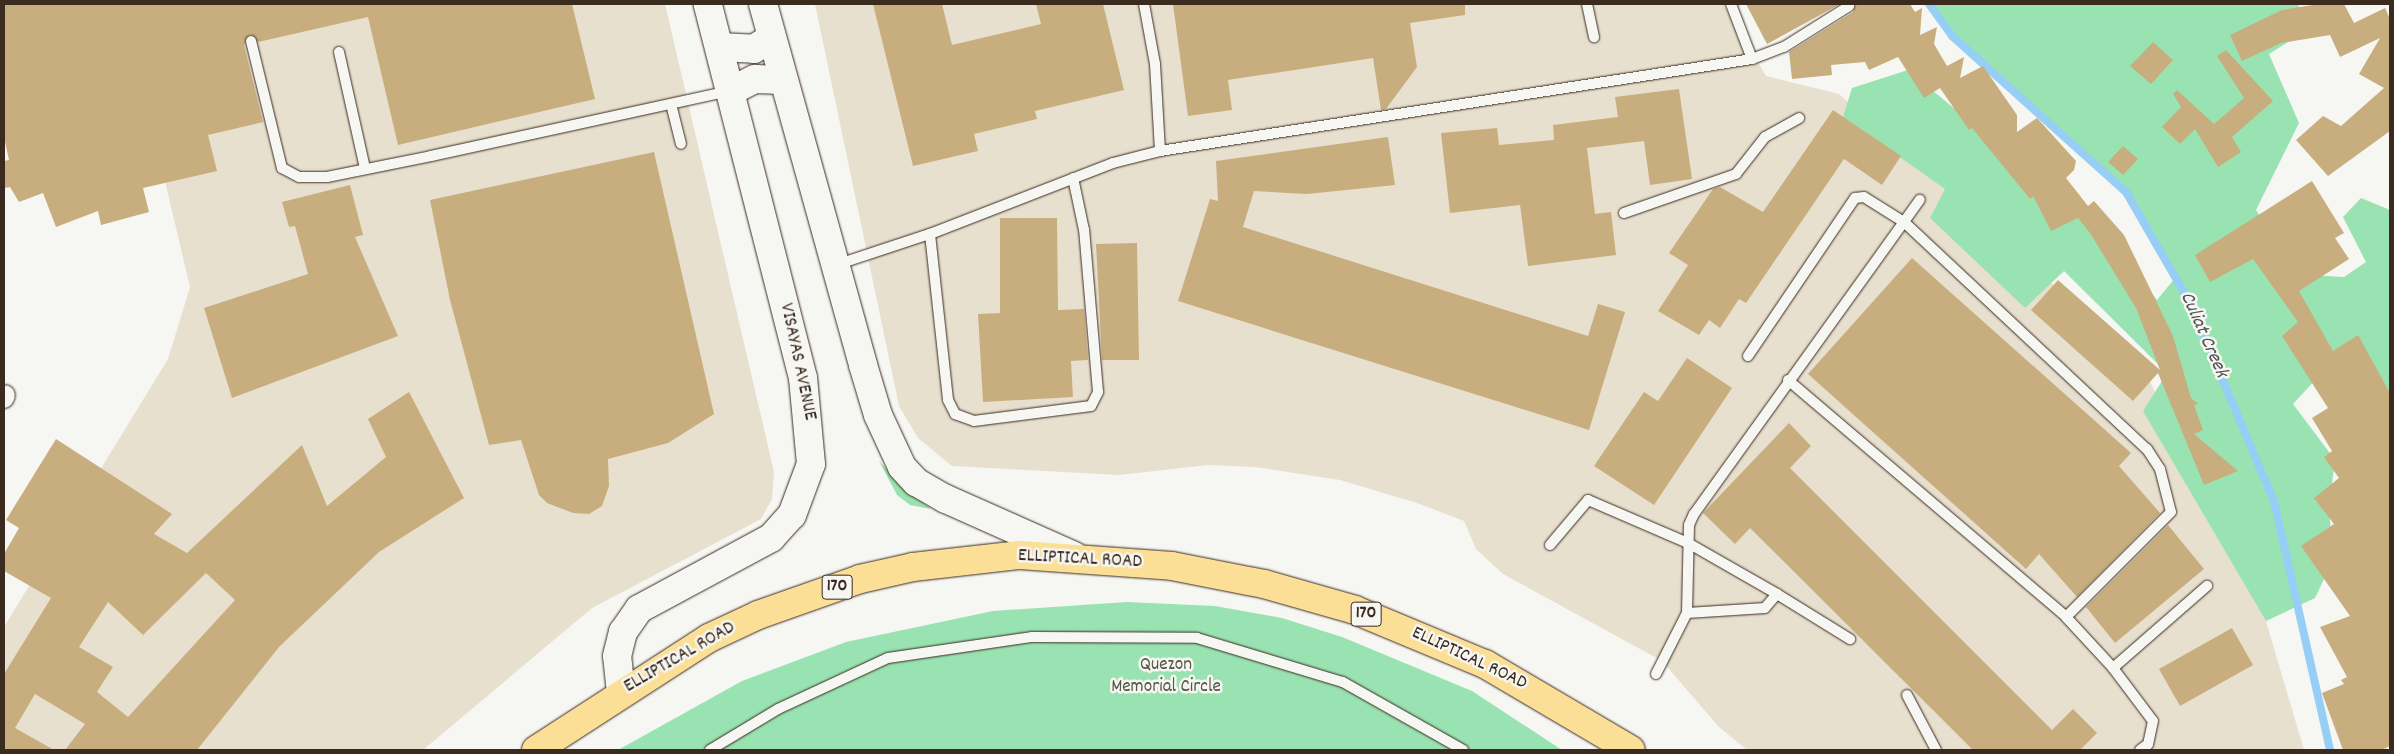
<!DOCTYPE html>
<style>
body{margin:0}
#map{position:relative;width:2394px;height:754px;overflow:hidden;background:#f6f6f2;font-family:Dekko,sans-serif}
div>[style]{position:absolute}
.built>*{inset:0;background:#e8e0cf}
.green>*{inset:0;background:#99e3b2}
.stream>*{height:8px;margin:-4px;padding:0 4px;transform-origin:4px;border-radius:4px;background:#96cef5}
.building>*{inset:0;background:#c8ae7e}
.roads{filter:drop-shadow(0 0 1px #3b2a1e) drop-shadow(0 0 1px #3b2a1e)}
.lane>*{height:10px;margin:-5px;padding:0 5px;transform-origin:5px;border-radius:5px;background:#f6f6f2}
.street>*{height:20px;margin:-10px;padding:0 10px;transform-origin:10px;border-radius:10px;background:#f6f6f2}
.secondary>*{height:28px;margin:-14px;padding:0 14px;transform-origin:14px;border-radius:14px;background:#f6f6f2}
.primary>*{height:28px;margin:-14px;padding:0 14px;transform-origin:14px;border-radius:14px;background:#fbdf96}
span{translate:-50% -50%;white-space:nowrap;text-align:center;line-height:1.15;-webkit-text-stroke:5px #f6f6f2;paint-order:stroke}
.shield-label span{padding:1px 4px;background:#f6f6f2;border:1px solid;border-radius:4px;-webkit-text-stroke-width:0}
.shield-label{font-size:18px;color:#3b2a1e;font-weight:700}
.street-label{font-size:19px;color:#3b2a1e}
.park-label{font-size:19px;color:#525843}
.water-label{font-size:20px;color:#525354;font-style:italic}
.frame{position:absolute;inset:0;border:5px solid #3b2a1e;pointer-events:none}
</style>
<div id="map">
<div class="built">
<i style="clip-path:polygon(123px 4px,665px 4px,774px 472px,772px 499px,761px 519px,592px 608px,423px 750px,4px 750px,4px 627px,168px 359px,190px 287px)"></i>
<i style="clip-path:polygon(815px 4px,1723px 4px,1766px 76px,1839px 94px,2141px 363px,2266px 621px,2304px 750px,1747px 750px,1719px 727px,1662px 661px,1503px 574px,1476px 549px,1464px 521px,1417px 503px,1340px 480px,1255px 467px,1208px 465px,1119px 475px,952px 466px,918px 438px,899px 406px)"></i>
</div>
<div class="green">
<i style="clip-path:polygon(1932px 4px,2298px 4px,2307px 30px,2269px 54px,2299px 123px,2256px 210px,2281px 247px,2271px 273px,2344px 277px,2366px 262px,2343px 217px,2361px 198px,2390px 210px,2390px 414px,2330px 364px,2293px 404px,2335px 460px,2329px 508px,2333px 560px,2315px 598px,2266px 621px,2143px 411px,2167px 373px,2064px 271px,2025px 308px,1930px 218px,1945px 189px,1843px 117px,1852px 88px,1908px 70px,2105px 234px,2157px 300px,2175px 278px,2126px 192px,1952px 36px)"></i>
<i style="clip-path:polygon(879px 461px,907px 490px,931px 509px,910px 505px,897px 495px)"></i>
<i style="clip-path:polygon(1127px 602px,1215px 606px,1282px 618px,1342px 637px,1472px 691px,1562px 750px,618px 750px,742px 681px,846px 642px,993px 611px)"></i>
</div>
<div class="stream">
<i style="left:1929px;top:4px;width:39px;rotate:54deg"></i>
<i style="left:1952px;top:36px;width:234px;rotate:41.9deg"></i>
<i style="left:2126px;top:192px;width:126px;rotate:60deg"></i>
<i style="left:2189px;top:301px;width:217px;rotate:67deg"></i>
<i style="left:2274px;top:501px;width:255px;rotate:77.3deg"></i>
</div>
<div class="building">
<i style="clip-path:polygon(4px 4px,572px 4px,595px 99px,398px 145px,368px 17px,258px 42px,250px 34px,244px 45px,263px 122px,208px 135px,217px 171px,143px 188px,149px 212px,101px 225px,98px 211px,56px 227px,43px 193px,19px 202px,10px 187px,4px 188px,4px 161px,9px 160px,4px 137px)"></i>
<i style="clip-path:polygon(873px 4px,942px 4px,952px 45px,1041px 24px,1036px 4px,1103px 4px,1124px 90px,1035px 111px,1037px 119px,974px 134px,978px 151px,913px 166px)"></i>
<i style="clip-path:polygon(1173px 4px,1465px 4px,1465px 15px,1410px 23px,1417px 67px,1386px 109px,1381px 110px,1373px 58px,1228px 80px,1232px 110px,1188px 116px)"></i>
<i style="clip-path:polygon(1746px 4px,1840px 4px,1767px 44px)"></i>
<i style="clip-path:polygon(1855px 4px,1910px 4px,1915px 12px,1922px 8px,1920px 35px,1937px 27px,1934px 44px,1947px 66px,1964px 57px,1960px 78px,1983px 66px,2017px 115px,2017px 132px,2037px 118px,2076px 161px,2074px 170px,2066px 178px,2088px 206px,2094px 201px,2124px 235px,2173px 336px,2191px 398px,2198px 404px,2194px 405px,2203px 430px,2194px 434px,2238px 471px,2204px 485px,2158px 373px,2133px 401px,2031px 310px,2058px 280px,2160px 370px,2136px 308px,2090px 233px,2078px 218px,2051px 231px,2033px 196px,2030px 199px,1972px 128px,1969px 130px,1940px 88px,1924px 98px,1898px 57px,1869px 70px,1865px 62px,1831px 65px,1832px 75px,1792px 79px,1789px 52px,1853px 12px)"></i>
<i style="clip-path:polygon(2319px 4px,2344px 4px,2354px 23px,2385px 8px,2390px 19px,2390px 131px,2328px 176px,2296px 140px,2323px 116px,2341px 126px,2384px 88px,2359px 74px,2380px 38px,2340px 57px,2330px 35px,2281px 43px,2242px 61px,2230px 35px,2282px 10px)"></i>
<i style="clip-path:polygon(2153px 42px,2173px 60px,2151px 84px,2130px 66px)"></i>
<i style="clip-path:polygon(2226px 50px,2273px 101px,2232px 137px,2241px 152px,2218px 167px,2195px 129px,2180px 144px,2162px 127px,2181px 107px,2173px 94px,2177px 90px,2214px 124px,2244px 98px,2217px 56px)"></i>
<i style="clip-path:polygon(1679px 89px,1692px 179px,1650px 185px,1644px 141px,1587px 148px,1595px 214px,1611px 212px,1616px 255px,1528px 266px,1520px 205px,1450px 213px,1441px 133px,1497px 128px,1499px 145px,1554px 140px,1553px 125px,1618px 117px,1615px 97px)"></i>
<i style="clip-path:polygon(1833px 110px,1901px 156px,1882px 185px,1844px 159px,1746px 303px,1739px 299px,1720px 328px,1709px 320px,1699px 335px,1658px 311px,1688px 265px,1669px 253px,1713px 189px,1720px 187px,1763px 212px)"></i>
<i style="clip-path:polygon(1388px 137px,1395px 185px,1307px 194px,1254px 191px,1243px 227px,1588px 336px,1598px 304px,1625px 312px,1589px 430px,1178px 301px,1210px 199px,1218px 201px,1216px 161px)"></i>
<i style="clip-path:polygon(2123px 146px,2138px 159px,2123px 175px,2108px 162px)"></i>
<i style="clip-path:polygon(654px 152px,714px 414px,668px 443px,608px 459px,609px 486px,602px 506px,589px 514px,573px 513px,547px 503px,539px 495px,521px 440px,489px 445px,450px 300px,430px 200px)"></i>
<i style="clip-path:polygon(2312px 181px,2344px 233px,2335px 238px,2349px 259px,2299px 291px,2333px 351px,2358px 335px,2390px 393px,2390px 746px,2382px 750px,2343px 750px,2322px 693px,2344px 684px,2341px 680px,2347px 677px,2320px 627px,2350px 616px,2301px 546px,2334px 524px,2314px 498px,2339px 478px,2324px 457px,2332px 451px,2312px 418px,2328px 408px,2282px 336px,2298px 322px,2253px 259px,2210px 282px,2195px 255px)"></i>
<i style="clip-path:polygon(350px 185px,363px 235px,355px 237px,398px 336px,232px 398px,204px 308px,308px 274px,295px 226px,289px 227px,282px 202px)"></i>
<i style="clip-path:polygon(1000px 218px,1057px 218px,1058px 310px,1084px 309px,1088px 360px,1071px 361px,1073px 397px,983px 402px,978px 314px,1000px 313px)"></i>
<i style="clip-path:polygon(1137px 243px,1139px 360px,1102px 360px,1096px 244px)"></i>
<i style="clip-path:polygon(1912px 258px,2131px 453px,2119px 466px,2160px 513px,2077px 597px,2039px 554px,2026px 569px,1808px 374px)"></i>
<i style="clip-path:polygon(1687px 358px,1732px 388px,1654px 505px,1594px 466px,1644px 392px,1658px 401px)"></i>
<i style="clip-path:polygon(evenodd,409px 392px,464px 498px,379px 552px,279px 647px,197px 750px,65px 750px,85px 724px,35px 694px,15px 728px,54px 750px,4px 750px,4px 674px,51px 598px,4px 571px,4px 554px,19px 528px,6px 520px,56px 439px,172px 514px,154px 534px,187px 553px,302px 445px,327px 506px,386px 457px,368px 419px,409px 392px,206px 573px,235px 600px,128px 717px,97px 692px,113px 667px,79px 647px,108px 602px,143px 635px,206px 573px)"></i>
<i style="clip-path:polygon(1789px 423px,1811px 446px,1790px 468px,2052px 730px,2073px 709px,2097px 733px,2080px 750px,1973px 750px,1750px 528px,1735px 544px,1703px 513px)"></i>
<i style="clip-path:polygon(2168px 525px,2204px 569px,2115px 643px,2086px 607px)"></i>
<i style="clip-path:polygon(2232px 628px,2253px 665px,2180px 706px,2159px 669px)"></i>
</div>
<div class="roads">
<div class="lane">
<i style="left:1144px;top:4px;width:61px;rotate:79.6deg"></i>
<i style="left:1155px;top:64px;width:87px;rotate:86.7deg"></i>
<i style="left:1587px;top:4px;width:34px;rotate:78deg"></i>
<i style="left:1731px;top:4px;width:59px;rotate:69.1deg"></i>
<i style="left:251px;top:41px;width:131px;rotate:76.3deg"></i>
<i style="left:282px;top:168px;width:19px;rotate:28deg"></i>
<i style="left:299px;top:177px;width:28px"></i>
<i style="left:327px;top:177px;width:106px;rotate:-11.4deg"></i>
<i style="left:431px;top:156px;width:306px;rotate:-12.3deg"></i>
<i style="left:339px;top:52px;width:119px;rotate:77.4deg"></i>
<i style="left:671px;top:104px;width:41px;rotate:76deg"></i>
<i style="left:1624px;top:213px;width:119px;rotate:-19.2deg"></i>
<i style="left:1736px;top:174px;width:47px;rotate:-51.9deg"></i>
<i style="left:1765px;top:137px;width:39px;rotate:-29deg"></i>
<i style="left:930px;top:234px;width:167px;rotate:83.8deg"></i>
<i style="left:948px;top:400px;width:16px;rotate:63deg"></i>
<i style="left:955px;top:414px;width:20px;rotate:20deg"></i>
<i style="left:974px;top:421px;width:118px;rotate:-7.3deg"></i>
<i style="left:1091px;top:406px;width:16px;rotate:-63deg"></i>
<i style="left:1098px;top:392px;width:163px;rotate:-94.9deg"></i>
<i style="left:1084px;top:230px;width:53px;rotate:-101.9deg"></i>
<i style="left:836px;top:265px;width:99px;rotate:-18.3deg"></i>
<i style="left:930px;top:234px;width:196px;rotate:-21.2deg"></i>
<i style="left:1113px;top:163px;width:49px;rotate:-14.3deg"></i>
<i style="left:1160px;top:151px;width:599px;rotate:-8.83deg"></i>
<i style="left:1752px;top:59px;width:34px;rotate:-21deg"></i>
<i style="left:1784px;top:47px;width:77px;rotate:-32.2deg"></i>
<i style="left:1748px;top:356px;width:191px;rotate:-55.9deg"></i>
<i style="left:1855px;top:198px;width:9px;rotate:-6deg"></i>
<i style="left:1864px;top:197px;width:47px;rotate:32deg"></i>
<i style="left:1904px;top:222px;width:333px;rotate:43.1deg"></i>
<i style="left:2147px;top:449px;width:24px;rotate:57deg"></i>
<i style="left:2160px;top:469px;width:44px;rotate:75.7deg"></i>
<i style="left:2171px;top:512px;width:148px;rotate:135deg"></i>
<i style="left:1788px;top:380px;width:365px;rotate:40.4deg"></i>
<i style="left:2066px;top:617px;width:69px;rotate:47.3deg"></i>
<i style="left:2113px;top:668px;width:125px;rotate:-41.1deg"></i>
<i style="left:1550px;top:545px;width:59px;rotate:-49.8deg"></i>
<i style="left:1588px;top:500px;width:109px;rotate:23.3deg"></i>
<i style="left:1688px;top:543px;width:103px;rotate:29.8deg"></i>
<i style="left:1777px;top:594px;width:18px;rotate:131deg"></i>
<i style="left:1765px;top:608px;width:78px;rotate:176.3deg"></i>
<i style="left:1777px;top:594px;width:86px;rotate:31.7deg"></i>
<i style="left:2113px;top:668px;width:66px;rotate:53deg"></i>
<i style="left:2153px;top:721px;width:24px;rotate:102deg"></i>
<i style="left:2148px;top:744px;width:10px;rotate:143deg"></i>
<i style="left:1656px;top:674px;width:68px;rotate:-63.1deg"></i>
<i style="left:1687px;top:613px;width:88px;rotate:-88.7deg"></i>
<i style="left:1689px;top:525px;width:12px;rotate:-66deg"></i>
<i style="left:1694px;top:514px;width:387px;rotate:-54.3deg"></i>
<i style="left:1907px;top:695px;width:62px;rotate:62.2deg"></i>
<i style="left:710px;top:750px;width:79px;rotate:-31.1deg"></i>
<i style="left:778px;top:709px;width:121px;rotate:-24.9deg"></i>
<i style="left:888px;top:658px;width:146px;rotate:-8.3deg"></i>
<i style="left:1032px;top:637px;width:165px;rotate:0.3deg"></i>
<i style="left:1197px;top:638px;width:152px;rotate:16.8deg"></i>
<i style="left:1343px;top:682px;width:138px;rotate:29.5deg"></i>
</div>
<div class="street">
<i style="left:4px;top:398px;width:3px;rotate:-72deg"></i>
</div>
<div class="secondary">
<i style="left:763px;top:4px;width:375px;rotate:74.5deg"></i>
<i style="left:863px;top:365px;width:52px;rotate:73.3deg"></i>
<i style="left:878px;top:415px;width:57px;rotate:65.2deg"></i>
<i style="left:902px;top:467px;width:21px;rotate:47deg"></i>
<i style="left:916px;top:482px;width:34px;rotate:30deg"></i>
<i style="left:946px;top:499px;width:140px;rotate:24deg"></i>
<i style="left:720px;top:47px;width:34px;rotate:3deg"></i>
<i style="left:754px;top:49px;width:20px;rotate:-33deg"></i>
<i style="left:731px;top:91px;width:27px;rotate:-27deg"></i>
<i style="left:755px;top:79px;width:27px;rotate:2deg"></i>
<i style="left:621px;top:693px;width:37px;rotate:-96deg"></i>
<i style="left:617px;top:656px;width:25px;rotate:-76deg"></i>
<i style="left:623px;top:632px;width:28px;rotate:-55deg"></i>
<i style="left:639px;top:609px;width:150px;rotate:-28.3deg"></i>
<i style="left:771px;top:538px;width:31px;rotate:-48deg"></i>
<i style="left:792px;top:515px;width:54px;rotate:-69.6deg"></i>
<i style="left:811px;top:464px;width:86px;rotate:-95.3deg"></i>
<i style="left:803px;top:378px;width:386px;rotate:-104.3deg"></i>
</div>
<div class="primary">
<i style="left:536px;top:750px;width:206px;rotate:-32.9deg"></i>
<i style="left:709px;top:638px;width:54px;rotate:-25.1deg"></i>
<i style="left:758px;top:615px;width:108px;rotate:-19.4deg"></i>
<i style="left:860px;top:579px;width:54px;rotate:-12.8deg"></i>
<i style="left:913px;top:567px;width:108px;rotate:-6.4deg"></i>
<i style="left:1020px;top:555px;width:152px;rotate:4.1deg"></i>
<i style="left:1172px;top:566px;width:94px;rotate:11.1deg"></i>
<i style="left:1264px;top:584px;width:95px;rotate:15.9deg"></i>
<i style="left:1355px;top:610px;width:141px;rotate:22.6deg"></i>
<i style="left:1485px;top:664px;width:169px;rotate:30.5deg"></i>
</div>
</div>
<div class="shield-label">
<span style="left:837px;top:587px">170</span>
<span style="left:1366px;top:614px">170</span>
</div>
<div class="street-label">
<span style="left:797px;top:362px;rotate:78deg">VISAYAS AVENUE</span>
<span style="left:1080px;top:560px;rotate:3deg">ELLIPTICAL ROAD</span>
<span style="left:680px;top:658px;rotate:-30deg">ELLIPTICAL ROAD</span>
<span style="left:1469px;top:659px;rotate:25deg">ELLIPTICAL ROAD</span>
</div>
<div class="park-label">
<span style="left:1166px;top:677px">Quezon<br>Memorial Circle</span>
</div>
<div class="water-label">
<span style="left:2203px;top:335px;rotate:66deg">Culiat Creek</span>
</div>
<div class="frame"></div>
</div>
